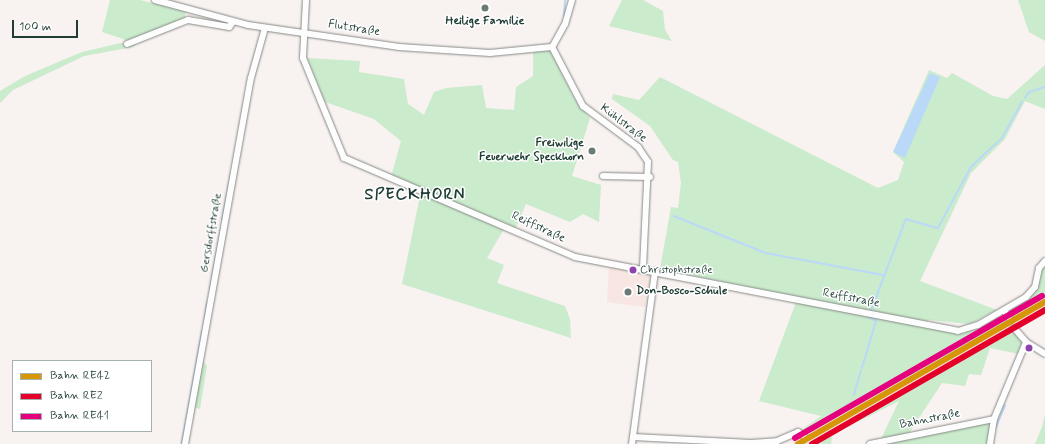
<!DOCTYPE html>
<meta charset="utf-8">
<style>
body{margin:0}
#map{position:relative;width:1045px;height:444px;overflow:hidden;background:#f8f2f0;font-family:Mynerve,sans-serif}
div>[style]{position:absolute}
.built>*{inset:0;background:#f7e6e2}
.green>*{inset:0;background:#caebcc}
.water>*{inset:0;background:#bad9f8}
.stream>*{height:1.5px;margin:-0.75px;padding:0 0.75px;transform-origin:0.75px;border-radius:0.75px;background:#bad9f8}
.minor-tunnel>*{height:6px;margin-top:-3px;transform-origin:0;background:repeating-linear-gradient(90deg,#cdceca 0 6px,transparent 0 9px)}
.roads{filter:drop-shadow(0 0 1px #868986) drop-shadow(0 0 1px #868986)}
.minor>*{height:6px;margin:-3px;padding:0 3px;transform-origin:3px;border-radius:3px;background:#fefdfd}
.rail-1>*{height:6px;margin:-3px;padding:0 3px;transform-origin:3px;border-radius:3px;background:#d79608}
.rail-2>*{height:6px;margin:-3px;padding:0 3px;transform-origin:3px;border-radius:3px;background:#e4002b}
.rail-3>*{height:6px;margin:-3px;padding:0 3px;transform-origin:3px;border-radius:3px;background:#e5007d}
.dots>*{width:11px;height:11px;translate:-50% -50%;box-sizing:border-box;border:2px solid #fff;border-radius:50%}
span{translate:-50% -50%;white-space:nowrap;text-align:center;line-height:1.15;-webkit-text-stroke:3px #fff;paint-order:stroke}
.bus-label{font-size:11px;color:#1f3d34}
.left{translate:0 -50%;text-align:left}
.poi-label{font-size:12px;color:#1f3d34;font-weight:700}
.right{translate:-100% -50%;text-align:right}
.street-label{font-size:12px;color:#1f3d34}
.district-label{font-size:16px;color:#1f3d34;font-weight:700;letter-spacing:1px}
.legend{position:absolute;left:12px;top:360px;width:140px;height:72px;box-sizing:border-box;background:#fff;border:1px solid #a5b1ae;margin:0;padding:5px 7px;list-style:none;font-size:12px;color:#1f3d34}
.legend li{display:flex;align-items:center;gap:8px;height:20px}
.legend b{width:20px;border:1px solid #a5b1ae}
.scale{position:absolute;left:12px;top:20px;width:66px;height:18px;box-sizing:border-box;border:2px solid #1f3d34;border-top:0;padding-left:5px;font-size:12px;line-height:14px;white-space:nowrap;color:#1f3d34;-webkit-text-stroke:3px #fff;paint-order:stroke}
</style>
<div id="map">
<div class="built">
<i style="clip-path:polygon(609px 266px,650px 276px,645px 307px,607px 302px)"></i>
<i style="clip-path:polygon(1045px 298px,1045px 308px,993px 340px,809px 444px,791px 444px)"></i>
</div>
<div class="green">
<i style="clip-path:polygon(110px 0,140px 0,186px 11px,184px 21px,145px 36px,133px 47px,84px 56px,13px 90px,0 103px,0 91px,25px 76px,82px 52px,129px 41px,102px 32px)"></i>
<i style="clip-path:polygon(622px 0,643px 0,663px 11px,665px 30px,672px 41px,609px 26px)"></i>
<i style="clip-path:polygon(1018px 0,1045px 0,1045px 41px,1029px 32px)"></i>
<i style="clip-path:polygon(550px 50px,576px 101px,590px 118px,572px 176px,601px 185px,599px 222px,583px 214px,570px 222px,526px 204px,516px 227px,504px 229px,487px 258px,504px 265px,497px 283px,565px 306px,570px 319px,571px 338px,402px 284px,421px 191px,391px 177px,401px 141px,374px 119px,325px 102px,307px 58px,360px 61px,359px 72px,404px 79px,408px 104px,424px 115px,434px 92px,446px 88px,482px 85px,486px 108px,514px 110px,516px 87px,533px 76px,533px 51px)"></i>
<i style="clip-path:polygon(1045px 65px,1045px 109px,1025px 101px,1005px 139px,971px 173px,920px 281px,997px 310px,970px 324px,928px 320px,926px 328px,964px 333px,998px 316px,1007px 321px,806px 435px,800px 431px,821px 416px,759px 401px,798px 297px,660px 269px,671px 207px,678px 208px,681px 183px,678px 162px,673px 160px,650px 126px,612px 99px,613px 94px,639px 100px,660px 77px,878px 188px,898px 180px,904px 162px,893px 152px,929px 70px,947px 78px,952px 73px,993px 96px,1007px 99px)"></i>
<i style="clip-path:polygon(1045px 263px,1045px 298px,1011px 318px,1011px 309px,1029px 298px)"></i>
<i style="clip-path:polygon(1011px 328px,1022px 342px,1019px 354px,990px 348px,981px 375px,969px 374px,965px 386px,942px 383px,909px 433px,880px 441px,899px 401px,832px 435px,831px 444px,810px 443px)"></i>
<i style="clip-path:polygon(202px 359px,207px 366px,200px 409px,194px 407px)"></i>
<i style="clip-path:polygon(1045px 414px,1045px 444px,1035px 444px,1042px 427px)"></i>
<i style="clip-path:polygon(990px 422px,988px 444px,885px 444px)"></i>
</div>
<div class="water">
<i style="clip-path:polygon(930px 73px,940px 77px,905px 158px,893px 152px)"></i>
</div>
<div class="stream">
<i style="left:564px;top:16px;width:16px;rotate:-86deg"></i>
<i style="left:1025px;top:98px;width:7px;rotate:-56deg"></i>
<i style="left:1029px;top:92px;width:17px;rotate:-17deg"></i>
<i style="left:674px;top:216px;width:99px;rotate:21.9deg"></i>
<i style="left:766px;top:253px;width:120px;rotate:10.6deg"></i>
<i style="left:222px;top:220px;width:47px;rotate:-78.9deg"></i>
<i style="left:210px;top:289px;width:62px;rotate:-79.8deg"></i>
<i style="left:871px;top:311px;width:98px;rotate:-69.2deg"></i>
<i style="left:906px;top:219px;width:33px;rotate:16deg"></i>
<i style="left:938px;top:228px;width:69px;rotate:-61.6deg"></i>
<i style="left:971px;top:167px;width:42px;rotate:-43.1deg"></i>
<i style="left:1002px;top:138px;width:41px;rotate:-60.9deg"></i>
<i style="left:204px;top:324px;width:21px;rotate:-82deg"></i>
<i style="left:862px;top:368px;width:49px;rotate:-73.4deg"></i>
<i style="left:876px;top:321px;width:8px;rotate:-157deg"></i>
<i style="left:854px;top:395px;width:25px;rotate:-74deg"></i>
<i style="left:996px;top:427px;width:23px;rotate:-67deg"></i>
<i style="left:182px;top:444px;width:114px;rotate:-79.9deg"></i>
</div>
<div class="minor-tunnel">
<i style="left:1009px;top:318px;width:11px;rotate:63deg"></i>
<i style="left:804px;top:436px;width:9px;rotate:63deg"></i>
</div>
<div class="roads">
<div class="minor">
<i style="left:155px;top:0;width:96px;rotate:15deg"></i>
<i style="left:248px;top:25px;width:153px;rotate:8.3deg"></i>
<i style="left:399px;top:47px;width:91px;rotate:3.8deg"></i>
<i style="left:490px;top:53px;width:62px;rotate:-5.5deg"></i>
<i style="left:306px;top:0;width:58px;rotate:93deg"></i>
<i style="left:303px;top:58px;width:108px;rotate:67.7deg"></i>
<i style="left:344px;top:158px;width:251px;rotate:23.2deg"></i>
<i style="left:575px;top:257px;width:390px;rotate:10.9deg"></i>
<i style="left:958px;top:331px;width:21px;rotate:-17deg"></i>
<i style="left:978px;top:325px;width:56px;rotate:-30.3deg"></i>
<i style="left:1026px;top:297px;width:13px;rotate:-48deg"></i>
<i style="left:1035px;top:287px;width:19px;rotate:-78deg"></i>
<i style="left:1039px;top:268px;width:9px;rotate:-49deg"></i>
<i style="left:572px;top:0;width:25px;rotate:106deg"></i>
<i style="left:565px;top:24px;width:26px;rotate:119deg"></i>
<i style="left:552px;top:47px;width:67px;rotate:62.3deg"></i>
<i style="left:583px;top:106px;width:69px;rotate:36.7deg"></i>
<i style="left:638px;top:147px;width:18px;rotate:56deg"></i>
<i style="left:648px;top:162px;width:108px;rotate:92.7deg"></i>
<i style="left:127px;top:44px;width:66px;rotate:-21.5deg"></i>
<i style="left:188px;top:20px;width:42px;rotate:9.7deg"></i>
<i style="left:229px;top:27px;width:6px;rotate:-51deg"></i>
<i style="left:603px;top:176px;width:47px;rotate:1.2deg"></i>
<i style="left:1004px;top:310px;width:9px;rotate:58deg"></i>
<i style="left:1014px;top:328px;width:18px;rotate:49deg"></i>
<i style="left:1026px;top:342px;width:22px;rotate:32deg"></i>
<i style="left:633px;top:437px;width:118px;rotate:2.9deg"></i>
<i style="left:751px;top:443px;width:26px;rotate:-4deg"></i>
<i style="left:777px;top:441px;width:23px;rotate:-23deg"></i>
<i style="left:798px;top:432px;width:7px;rotate:34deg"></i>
<i style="left:185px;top:444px;width:372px;rotate:-79.8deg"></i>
<i style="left:251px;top:78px;width:52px;rotate:-74.4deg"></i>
<i style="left:632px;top:444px;width:174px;rotate:-82.4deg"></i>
<i style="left:870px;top:444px;width:126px;rotate:-11.4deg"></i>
<i style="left:990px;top:444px;width:25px;rotate:-81deg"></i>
<i style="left:994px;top:419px;width:83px;rotate:-67.4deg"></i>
</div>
</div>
<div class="rail-1">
<i style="left:798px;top:444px;width:285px;rotate:-29.9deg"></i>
</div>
<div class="rail-2">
<i style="left:812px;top:444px;width:269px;rotate:-29.9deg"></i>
</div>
<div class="rail-3">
<i style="left:795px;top:438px;width:285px;rotate:-29.9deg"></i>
</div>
<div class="dots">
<i style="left:485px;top:8px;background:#6b7c76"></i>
<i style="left:592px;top:151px;background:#6b7c76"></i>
<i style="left:633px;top:270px;background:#8e44ad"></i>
<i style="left:628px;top:292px;background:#6b7c76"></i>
<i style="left:1029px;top:348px;background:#8e44ad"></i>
</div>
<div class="bus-label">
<span class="left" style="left:640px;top:270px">Christophstraße</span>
</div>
<div class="poi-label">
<span style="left:485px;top:22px">Heilige Familie</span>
<span class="right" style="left:584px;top:151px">Freiwilige<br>Feuerwehr Speckhorn</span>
<span class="left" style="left:636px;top:292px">Don-Bosco-Schule</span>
</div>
<div class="street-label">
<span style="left:354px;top:29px;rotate:9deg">Flutstraße</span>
<span style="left:623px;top:124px;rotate:37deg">Kühlstraße</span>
<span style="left:538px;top:228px;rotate:25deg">Reiffstraße</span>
<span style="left:212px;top:233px;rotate:-80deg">Gersdorffstraße</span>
<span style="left:851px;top:299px;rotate:11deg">Reiffstraße</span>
<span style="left:930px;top:420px;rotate:-11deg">Bahnstraße</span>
</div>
<div class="district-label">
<span style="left:415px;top:195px">SPECKHORN</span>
</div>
<ul class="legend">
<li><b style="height:5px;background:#d79608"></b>Bahn RE42</li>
<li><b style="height:5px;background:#e4002b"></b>Bahn RE2</li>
<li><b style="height:5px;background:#e5007d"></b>Bahn RE41</li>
</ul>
<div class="scale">100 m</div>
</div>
